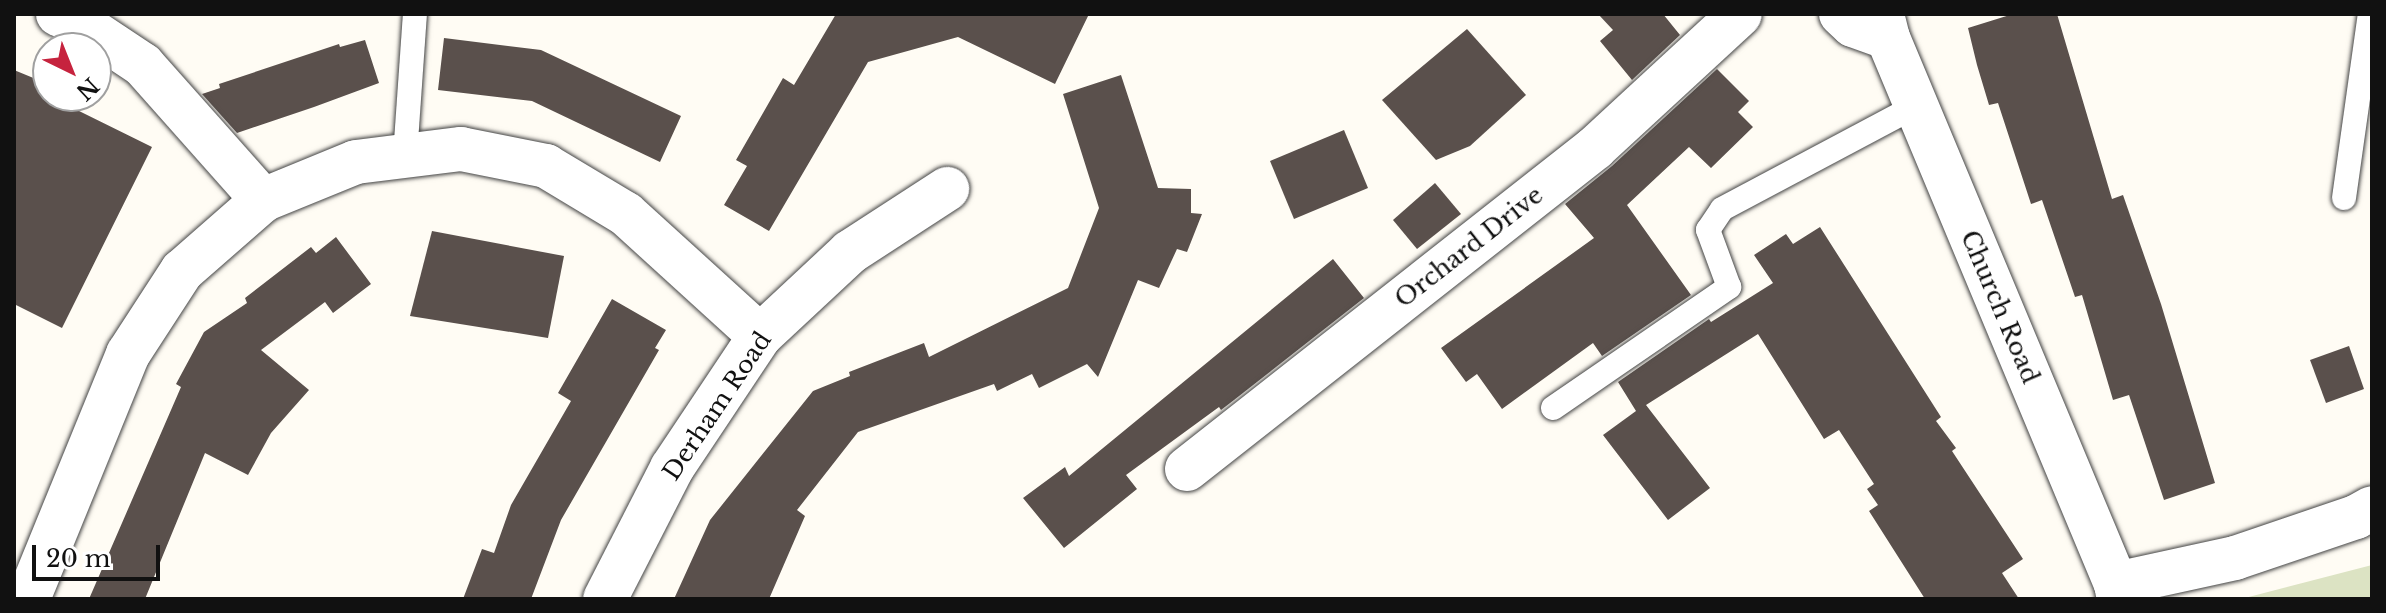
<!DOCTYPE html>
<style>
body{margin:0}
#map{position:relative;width:2386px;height:613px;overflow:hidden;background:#fffcf4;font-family:"Libre Baskerville",serif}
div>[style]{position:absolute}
.cemetery>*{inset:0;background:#dce3c3}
.building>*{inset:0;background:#5a504c}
.roads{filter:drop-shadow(0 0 2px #444) drop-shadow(0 0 2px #444)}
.lane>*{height:24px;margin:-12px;padding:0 12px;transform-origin:12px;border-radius:12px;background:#fff}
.street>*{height:44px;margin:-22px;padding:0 22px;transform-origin:22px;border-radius:22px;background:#fff}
span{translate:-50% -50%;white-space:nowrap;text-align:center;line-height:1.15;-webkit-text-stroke:8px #fff;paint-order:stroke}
.street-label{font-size:24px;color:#111}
.frame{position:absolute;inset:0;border:16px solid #111;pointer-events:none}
.north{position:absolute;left:32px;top:32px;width:80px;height:80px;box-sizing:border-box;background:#fff;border:2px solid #a0a0a0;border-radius:50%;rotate:137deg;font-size:22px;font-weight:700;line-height:32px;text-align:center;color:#111}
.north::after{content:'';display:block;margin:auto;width:28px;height:36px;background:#c6233e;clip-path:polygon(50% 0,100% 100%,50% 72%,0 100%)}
.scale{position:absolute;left:32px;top:545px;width:128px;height:36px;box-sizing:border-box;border:4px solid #111;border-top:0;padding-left:10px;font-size:24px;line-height:28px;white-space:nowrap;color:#111;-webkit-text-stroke:6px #fff;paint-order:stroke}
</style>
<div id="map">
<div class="cemetery">
<i style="clip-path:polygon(2372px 565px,2372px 599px,2241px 599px)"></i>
</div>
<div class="building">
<i style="clip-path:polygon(836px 14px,1089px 14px,1055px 84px,958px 37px,868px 62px,769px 231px,724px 205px,747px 166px,736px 160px,783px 78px,794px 85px)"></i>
<i style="clip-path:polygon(1598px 14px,1663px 14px,1680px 35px,1632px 80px,1600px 41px,1613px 30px)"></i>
<i style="clip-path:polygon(2013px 14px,2057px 14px,2112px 199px,2123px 195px,2161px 304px,2215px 483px,2164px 500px,2129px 395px,2113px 400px,2082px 295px,2075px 297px,2042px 200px,2031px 204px,1998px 103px,1989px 105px,1977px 65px,1968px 28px)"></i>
<i style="clip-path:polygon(1467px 29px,1526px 95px,1470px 146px,1436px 160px,1382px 100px)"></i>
<i style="clip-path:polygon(444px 38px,541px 50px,681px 116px,660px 162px,532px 101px,438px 90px)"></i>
<i style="clip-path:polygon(365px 40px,379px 83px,314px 107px,237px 133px,202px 94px,220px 88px,219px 84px,339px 44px,340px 47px)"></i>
<i style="clip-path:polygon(1717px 69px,1749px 101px,1738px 112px,1753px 127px,1711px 168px,1689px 147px,1627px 205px,1691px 295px,1602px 356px,1593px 343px,1502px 409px,1477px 374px,1466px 382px,1441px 348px,1594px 238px,1565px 204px,1612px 166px)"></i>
<i style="clip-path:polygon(14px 70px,48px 84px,48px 96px,80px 96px,75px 109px,152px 147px,62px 328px,14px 304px)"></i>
<i style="clip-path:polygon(1121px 75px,1158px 188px,1191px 189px,1191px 213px,1202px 214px,1187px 252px,1177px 249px,1159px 288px,1138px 280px,1098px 377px,1087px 364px,1039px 388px,1032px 374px,997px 391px,994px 384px,858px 432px,797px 510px,805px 516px,769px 599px,674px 599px,710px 520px,813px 391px,850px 376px,849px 372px,924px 343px,929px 357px,1068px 288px,1099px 208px,1063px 94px)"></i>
<i style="clip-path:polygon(1344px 130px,1368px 188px,1294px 219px,1270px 161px)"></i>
<i style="clip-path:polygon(1435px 183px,1461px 214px,1417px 249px,1393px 220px)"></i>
<i style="clip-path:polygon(1820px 227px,1941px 417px,1936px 421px,1956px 448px,1952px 451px,2023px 559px,2002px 573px,2019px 599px,1925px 599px,1869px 511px,1878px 505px,1867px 489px,1874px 484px,1839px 430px,1824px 439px,1758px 334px,1646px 405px,1710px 488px,1668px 520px,1603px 435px,1636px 411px,1618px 382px,1709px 319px,1711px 322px,1773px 283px,1754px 255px,1786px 234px,1793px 244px)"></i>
<i style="clip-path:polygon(432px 231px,564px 256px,548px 338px,410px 316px)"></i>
<i style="clip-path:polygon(336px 237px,371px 284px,333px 313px,325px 302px,261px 350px,309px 390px,271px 433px,248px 475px,205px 453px,145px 599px,89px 599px,181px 387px,176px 384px,204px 332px,247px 303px,245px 298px,311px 247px,316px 253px)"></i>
<i style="clip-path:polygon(1333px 259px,1364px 298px,1234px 400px,1221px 410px,1219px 407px,1126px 475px,1137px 489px,1064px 548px,1023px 498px,1065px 467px,1069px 476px)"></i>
<i style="clip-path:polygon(612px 299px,666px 330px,655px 348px,659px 350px,561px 520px,531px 599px,463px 599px,482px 549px,494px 553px,511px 505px,571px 401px,558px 393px)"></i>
<i style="clip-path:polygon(2349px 346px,2364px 389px,2326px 403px,2310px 360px)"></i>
</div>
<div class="roads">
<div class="lane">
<i style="left:405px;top:156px;width:142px;rotate:-86deg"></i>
<i style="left:2344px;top:198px;width:186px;rotate:-82deg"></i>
<i style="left:1553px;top:408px;width:214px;rotate:-34.5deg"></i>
<i style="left:1729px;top:287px;width:61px;rotate:-110.2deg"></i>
<i style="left:1708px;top:230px;width:25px;rotate:-56deg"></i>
<i style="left:1722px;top:209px;width:220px;rotate:-28deg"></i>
</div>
<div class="street">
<i style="left:58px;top:14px;width:24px;rotate:22deg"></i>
<i style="left:80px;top:23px;width:76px;rotate:33.7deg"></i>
<i style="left:143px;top:65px;width:181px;rotate:48.4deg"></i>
<i style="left:1841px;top:14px;width:16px;rotate:43deg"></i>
<i style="left:1853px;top:25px;width:37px;rotate:20deg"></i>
<i style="left:1882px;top:14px;width:25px;rotate:76deg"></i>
<i style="left:1888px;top:38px;width:592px;rotate:67.34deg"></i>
<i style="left:2116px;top:584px;width:15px;rotate:79deg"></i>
<i style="left:1187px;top:469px;width:519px;rotate:-38.19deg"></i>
<i style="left:1595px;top:148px;width:197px;rotate:-42.7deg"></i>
<i style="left:2116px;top:584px;width:122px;rotate:-12.3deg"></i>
<i style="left:2235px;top:558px;width:128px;rotate:-18.7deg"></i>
<i style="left:2356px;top:517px;width:18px;rotate:-29deg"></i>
<i style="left:28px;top:599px;width:265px;rotate:-67.8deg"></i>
<i style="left:128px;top:354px;width:99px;rotate:-57deg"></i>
<i style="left:182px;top:271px;width:108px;rotate:-41.2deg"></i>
<i style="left:263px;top:200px;width:100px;rotate:-22.2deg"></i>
<i style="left:356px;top:162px;width:106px;rotate:-7.1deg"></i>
<i style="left:461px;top:149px;width:87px;rotate:11.3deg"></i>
<i style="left:546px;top:166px;width:93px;rotate:31deg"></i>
<i style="left:626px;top:214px;width:181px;rotate:42.3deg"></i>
<i style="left:605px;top:599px;width:147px;rotate:-62.9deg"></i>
<i style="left:672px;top:468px;width:159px;rotate:-56.3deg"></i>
<i style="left:760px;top:336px;width:123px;rotate:-43deg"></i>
<i style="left:850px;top:252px;width:116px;rotate:-33deg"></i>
</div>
</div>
<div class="street-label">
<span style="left:1469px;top:247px;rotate:-38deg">Orchard Drive</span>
<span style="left:2000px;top:307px;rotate:67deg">Church Road</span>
<span style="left:717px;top:406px;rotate:-56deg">Derham Road</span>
</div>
<div class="frame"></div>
<div class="north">N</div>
<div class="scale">20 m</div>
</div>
